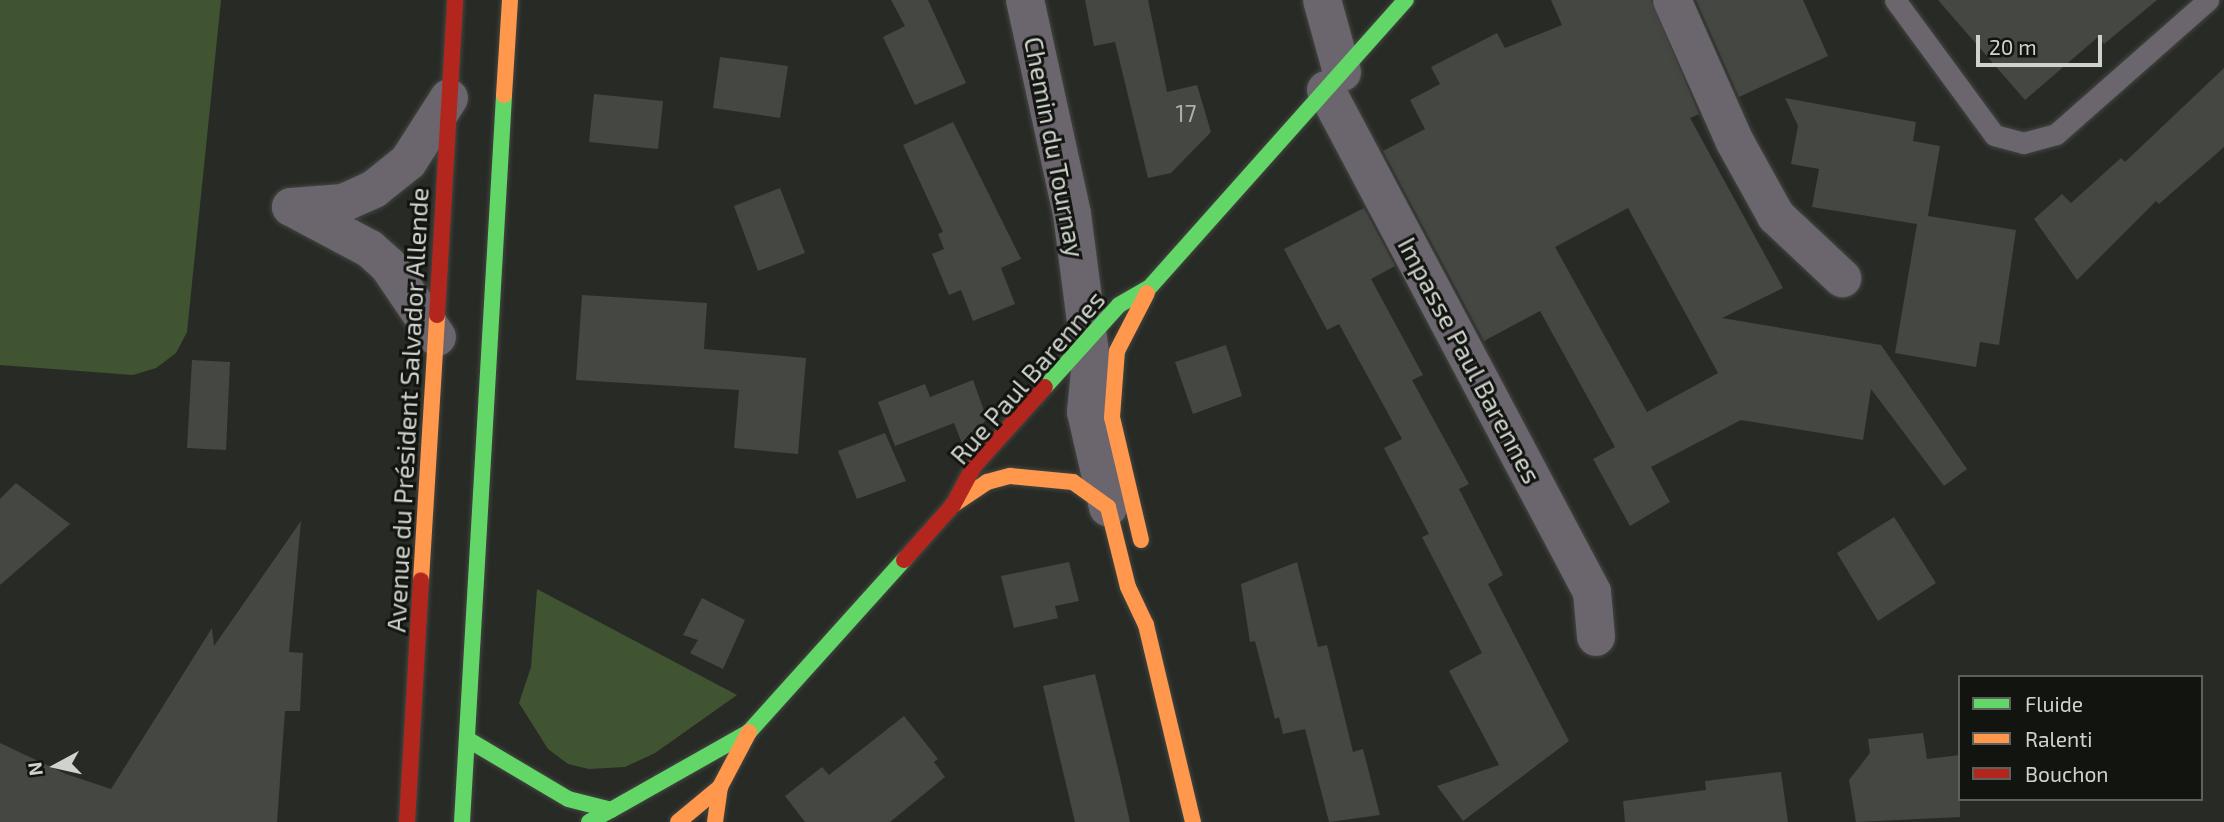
<!DOCTYPE html>
<meta charset="utf-8">
<style>
body{margin:0}
#map{position:relative;width:2224px;height:822px;overflow:hidden;background:#282b25;font-family:"Exo 2",sans-serif}
div>[style]{position:absolute}
.green>*{inset:0;background:#405432}
.building>*{inset:0;background:#444742}
.roads{filter:drop-shadow(0 0 2px #434541) drop-shadow(0 0 2px #434541)}
.lane>*{height:21px;margin:-10.5px;padding:0 10.5px;transform-origin:10.5px;border-radius:10.5px;background:#6b656e}
.street>*{height:38px;margin:-19px;padding:0 19px;transform-origin:19px;border-radius:19px;background:#6b656e}
.fast>*{height:16px;margin:-8px;padding:0 8px;transform-origin:8px;border-radius:8px;background:#63d668}
.slow>*{height:16px;margin:-8px;padding:0 8px;transform-origin:8px;border-radius:8px;background:#ff974d}
.jam>*{height:16px;margin:-8px;padding:0 8px;transform-origin:8px;border-radius:8px;background:#b3261e}
span{translate:-50% -50%;white-space:nowrap;text-align:center;line-height:1.15;-webkit-text-stroke:6px #121410;paint-order:stroke}
.number-label{font-size:23px;color:#acb0aa}
.number-label span{-webkit-text-stroke-width:0}
.street-label{font-size:26px;color:#cfd3cd}
.legend{position:absolute;left:1958px;top:675px;width:245px;height:126px;box-sizing:border-box;background:#121410;border:2px solid #5e605c;margin:0;padding:9px 12px;list-style:none;font-size:21px;color:#cfd3cd}
.legend li{display:flex;align-items:center;gap:14px;height:35px}
.legend b{width:35px;border:2px solid #5e605c}
.north{position:absolute;left:21px;top:731px;width:70px;height:70px;-webkit-text-stroke:5px #121410;paint-order:stroke;rotate:262deg;font-size:19px;font-weight:700;line-height:28px;text-align:center;color:#cfd3cd}
.north::after{content:'';display:block;margin:auto;width:24px;height:32px;background:#cfd3cd;clip-path:polygon(50% 0,100% 100%,50% 72%,0 100%)}
.scale{position:absolute;left:1976px;top:35px;width:126px;height:32px;box-sizing:border-box;border:4px solid #cfd3cd;border-top:0;padding-left:9px;font-size:21px;line-height:24px;white-space:nowrap;color:#cfd3cd;-webkit-text-stroke:5px #121410;paint-order:stroke}
</style>
<div id="map">
<div class="green">
<i style="clip-path:polygon(0 0,221px 0,187px 332px,176px 353px,156px 368px,133px 375px,0 365px)"></i>
<i style="clip-path:polygon(537px 589px,737px 695px,655px 753px,625px 767px,589px 769px,568px 764px,548px 749px,519px 703px,531px 667px)"></i>
</div>
<div class="building">
<i style="clip-path:polygon(891px 0,928px 0,966px 83px,915px 105px,883px 37px,905px 26px)"></i>
<i style="clip-path:polygon(1085px 0,1148px 0,1167px 92px,1197px 85px,1211px 132px,1171px 173px,1148px 178px,1115px 42px,1094px 46px)"></i>
<i style="clip-path:polygon(evenodd,1551px 0,1651px 0,1699px 114px,1690px 118px,1783px 288px,1722px 318px,1881px 345px,1967px 469px,1944px 486px,1871px 389px,1863px 440px,1741px 420px,1651px 467px,1670px 502px,1630px 526px,1593px 459px,1615px 447px,1540px 311px,1484px 341px,1383px 151px,1425px 129px,1410px 100px,1440px 84px,1431px 67px,1497px 33px,1505px 48px,1562px 25px,1551px 0,1628px 208px,1718px 373px,1647px 412px,1555px 247px,1628px 208px)"></i>
<i style="clip-path:polygon(1696px 0,1803px 0,1828px 56px,1739px 97px)"></i>
<i style="clip-path:polygon(1938px 0,2157px 0,2104px 44px,2098px 37px,2025px 100px)"></i>
<i style="clip-path:polygon(720px 57px,788px 66px,780px 118px,713px 108px)"></i>
<i style="clip-path:polygon(2224px 68px,2224px 147px,2159px 204px,2156px 201px,2077px 280px,2034px 219px,2062px 194px,2071px 203px,2121px 158px,2125px 162px)"></i>
<i style="clip-path:polygon(594px 94px,663px 101px,658px 149px,589px 142px)"></i>
<i style="clip-path:polygon(1785px 98px,1916px 122px,1913px 141px,1940px 146px,1928px 216px,2016px 230px,1999px 345px,1980px 342px,1976px 367px,1895px 353px,1917px 224px,1812px 207px,1819px 169px,1791px 164px,1798px 126px)"></i>
<i style="clip-path:polygon(953px 122px,1021px 259px,1001px 268px,1015px 304px,973px 321px,961px 290px,949px 295px,932px 254px,944px 249px,938px 234px,943px 232px,903px 145px)"></i>
<i style="clip-path:polygon(780px 188px,805px 253px,758px 271px,734px 206px)"></i>
<i style="clip-path:polygon(1364px 208px,1395px 266px,1371px 279px,1423px 375px,1412px 380px,1469px 484px,1459px 489px,1503px 575px,1488px 584px,1569px 741px,1463px 821px,1437px 786px,1499px 765px,1449px 671px,1482px 653px,1422px 537px,1429px 534px,1384px 448px,1402px 439px,1339px 324px,1327px 330px,1284px 249px)"></i>
<i style="clip-path:polygon(582px 295px,707px 303px,704px 349px,806px 358px,798px 454px,734px 448px,739px 390px,576px 380px)"></i>
<i style="clip-path:polygon(1226px 345px,1242px 396px,1193px 414px,1175px 362px)"></i>
<i style="clip-path:polygon(192px 360px,230px 362px,226px 450px,187px 448px)"></i>
<i style="clip-path:polygon(973px 380px,987px 419px,963px 446px,954px 423px,895px 446px,878px 402px,925px 384px,930px 397px)"></i>
<i style="clip-path:polygon(885px 433px,906px 481px,857px 499px,838px 451px)"></i>
<i style="clip-path:polygon(16px 483px,70px 524px,0 585px,0 499px)"></i>
<i style="clip-path:polygon(1894px 517px,1936px 583px,1878px 621px,1837px 553px)"></i>
<i style="clip-path:polygon(301px 521px,289px 652px,303px 653px,300px 711px,285px 711px,277px 822px,0 822px,0 743px,66px 774px,111px 789px,212px 628px,214px 646px)"></i>
<i style="clip-path:polygon(1069px 562px,1079px 601px,1055px 606px,1058px 618px,1014px 628px,1001px 576px)"></i>
<i style="clip-path:polygon(1297px 562px,1318px 647px,1327px 645px,1353px 752px,1363px 749px,1380px 815px,1329px 822px,1305px 729px,1283px 734px,1279px 717px,1275px 719px,1255px 641px,1250px 642px,1241px 584px)"></i>
<i style="clip-path:polygon(702px 598px,745px 620px,723px 669px,690px 653px,698px 640px,683px 635px)"></i>
<i style="clip-path:polygon(1095px 674px,1120px 777px,1130px 822px,1075px 822px,1055px 738px,1043px 686px)"></i>
<i style="clip-path:polygon(904px 716px,938px 759px,934px 762px,945px 777px,890px 822px,805px 822px,785px 796px,822px 767px,829px 775px)"></i>
<i style="clip-path:polygon(1923px 733px,1927px 759px,1960px 755px,1960px 817px,1856px 822px,1849px 780px,1870px 753px,1868px 739px)"></i>
<i style="clip-path:polygon(1781px 772px,1788px 822px,1625px 822px,1623px 801px,1706px 790px,1705px 781px)"></i>
</div>
<div class="roads">
<div class="lane">
<i style="left:1895px;top:0;width:167px;rotate:53.7deg"></i>
<i style="left:1994px;top:135px;width:30px;rotate:15deg"></i>
<i style="left:2023px;top:143px;width:34px;rotate:-15deg"></i>
<i style="left:2056px;top:134px;width:203px;rotate:-41.4deg"></i>
</div>
<div class="street">
<i style="left:1025px;top:0;width:219px;rotate:77.6deg"></i>
<i style="left:1072px;top:214px;width:147px;rotate:82.6deg"></i>
<i style="left:1091px;top:360px;width:52px;rotate:95.5deg"></i>
<i style="left:1086px;top:412px;width:98px;rotate:77deg"></i>
<i style="left:1322px;top:0;width:75px;rotate:74.5deg"></i>
<i style="left:1672px;top:0;width:155px;rotate:66.1deg"></i>
<i style="left:1735px;top:142px;width:85px;rotate:61deg"></i>
<i style="left:1776px;top:216px;width:91px;rotate:43.2deg"></i>
<i style="left:1326px;top:90px;width:568px;rotate:62.08deg"></i>
<i style="left:1592px;top:592px;width:45px;rotate:84.9deg"></i>
<i style="left:291px;top:207px;width:52px;rotate:-4.4deg"></i>
<i style="left:343px;top:203px;width:34px;rotate:-24deg"></i>
<i style="left:374px;top:189px;width:43px;rotate:-38.5deg"></i>
<i style="left:408px;top:162px;width:76px;rotate:-57.4deg"></i>
<i style="left:291px;top:207px;width:89px;rotate:28deg"></i>
<i style="left:370px;top:249px;width:24px;rotate:42deg"></i>
<i style="left:388px;top:265px;width:87px;rotate:55.8deg"></i>
</div>
<div class="fast">
<i style="left:1045px;top:387px;width:110px;rotate:-47.9deg"></i>
<i style="left:1119px;top:305px;width:34px;rotate:-30deg"></i>
<i style="left:1149px;top:288px;width:386px;rotate:-48.3deg"></i>
<i style="left:467px;top:739px;width:117px;rotate:30.7deg"></i>
<i style="left:568px;top:799px;width:44px;rotate:14.3deg"></i>
<i style="left:611px;top:810px;width:159px;rotate:-29.5deg"></i>
<i style="left:749px;top:732px;width:232px;rotate:-48deg"></i>
<i style="left:462px;top:822px;width:728px;rotate:-86.69deg"></i>
<i style="left:589px;top:822px;width:25px;rotate:-29deg"></i>
</div>
<div class="slow">
<i style="left:504px;top:95px;width:95px;rotate:-86.4deg"></i>
<i style="left:953px;top:505px;width:41px;rotate:-34.1deg"></i>
<i style="left:987px;top:482px;width:24px;rotate:-15deg"></i>
<i style="left:1010px;top:476px;width:63px;rotate:5.4deg"></i>
<i style="left:1073px;top:482px;width:43px;rotate:35.5deg"></i>
<i style="left:1108px;top:507px;width:82px;rotate:76deg"></i>
<i style="left:1128px;top:587px;width:42px;rotate:64.7deg"></i>
<i style="left:1146px;top:625px;width:203px;rotate:76.6deg"></i>
<i style="left:1141px;top:540px;width:126px;rotate:-103.3deg"></i>
<i style="left:1112px;top:417px;width:66px;rotate:-85.7deg"></i>
<i style="left:1117px;top:351px;width:65px;rotate:-62.7deg"></i>
<i style="left:421px;top:580px;width:265px;rotate:-86.5deg"></i>
<i style="left:678px;top:822px;width:55px;rotate:-39.8deg"></i>
<i style="left:715px;top:822px;width:35px;rotate:-82deg"></i>
<i style="left:720px;top:787px;width:62px;rotate:-62.2deg"></i>
</div>
<div class="jam">
<i style="left:437px;top:315px;width:316px;rotate:-86.7deg"></i>
<i style="left:904px;top:560px;width:74px;rotate:-48.3deg"></i>
<i style="left:953px;top:505px;width:44px;rotate:-61.7deg"></i>
<i style="left:974px;top:466px;width:106px;rotate:-48.1deg"></i>
<i style="left:407px;top:822px;width:242px;rotate:-86.7deg"></i>
</div>
</div>
<div class="number-label">
<span style="left:1186px;top:113px">17</span>
</div>
<div class="street-label">
<span style="left:1055px;top:147px;rotate:79deg">Chemin du Tournay</span>
<span style="left:1470px;top:360px;rotate:62deg">Impasse Paul Barennes</span>
<span style="left:1027px;top:377px;rotate:-49deg">Rue Paul Barennes</span>
<span style="left:407px;top:410px;rotate:-87deg">Avenue du Président Salvador Allende</span>
</div>
<ul class="legend">
<li><b style="height:9px;background:#63d668"></b>Fluide</li>
<li><b style="height:9px;background:#ff974d"></b>Ralenti</li>
<li><b style="height:9px;background:#b3261e"></b>Bouchon</li>
</ul>
<div class="north">N</div>
<div class="scale">20 m</div>
</div>
